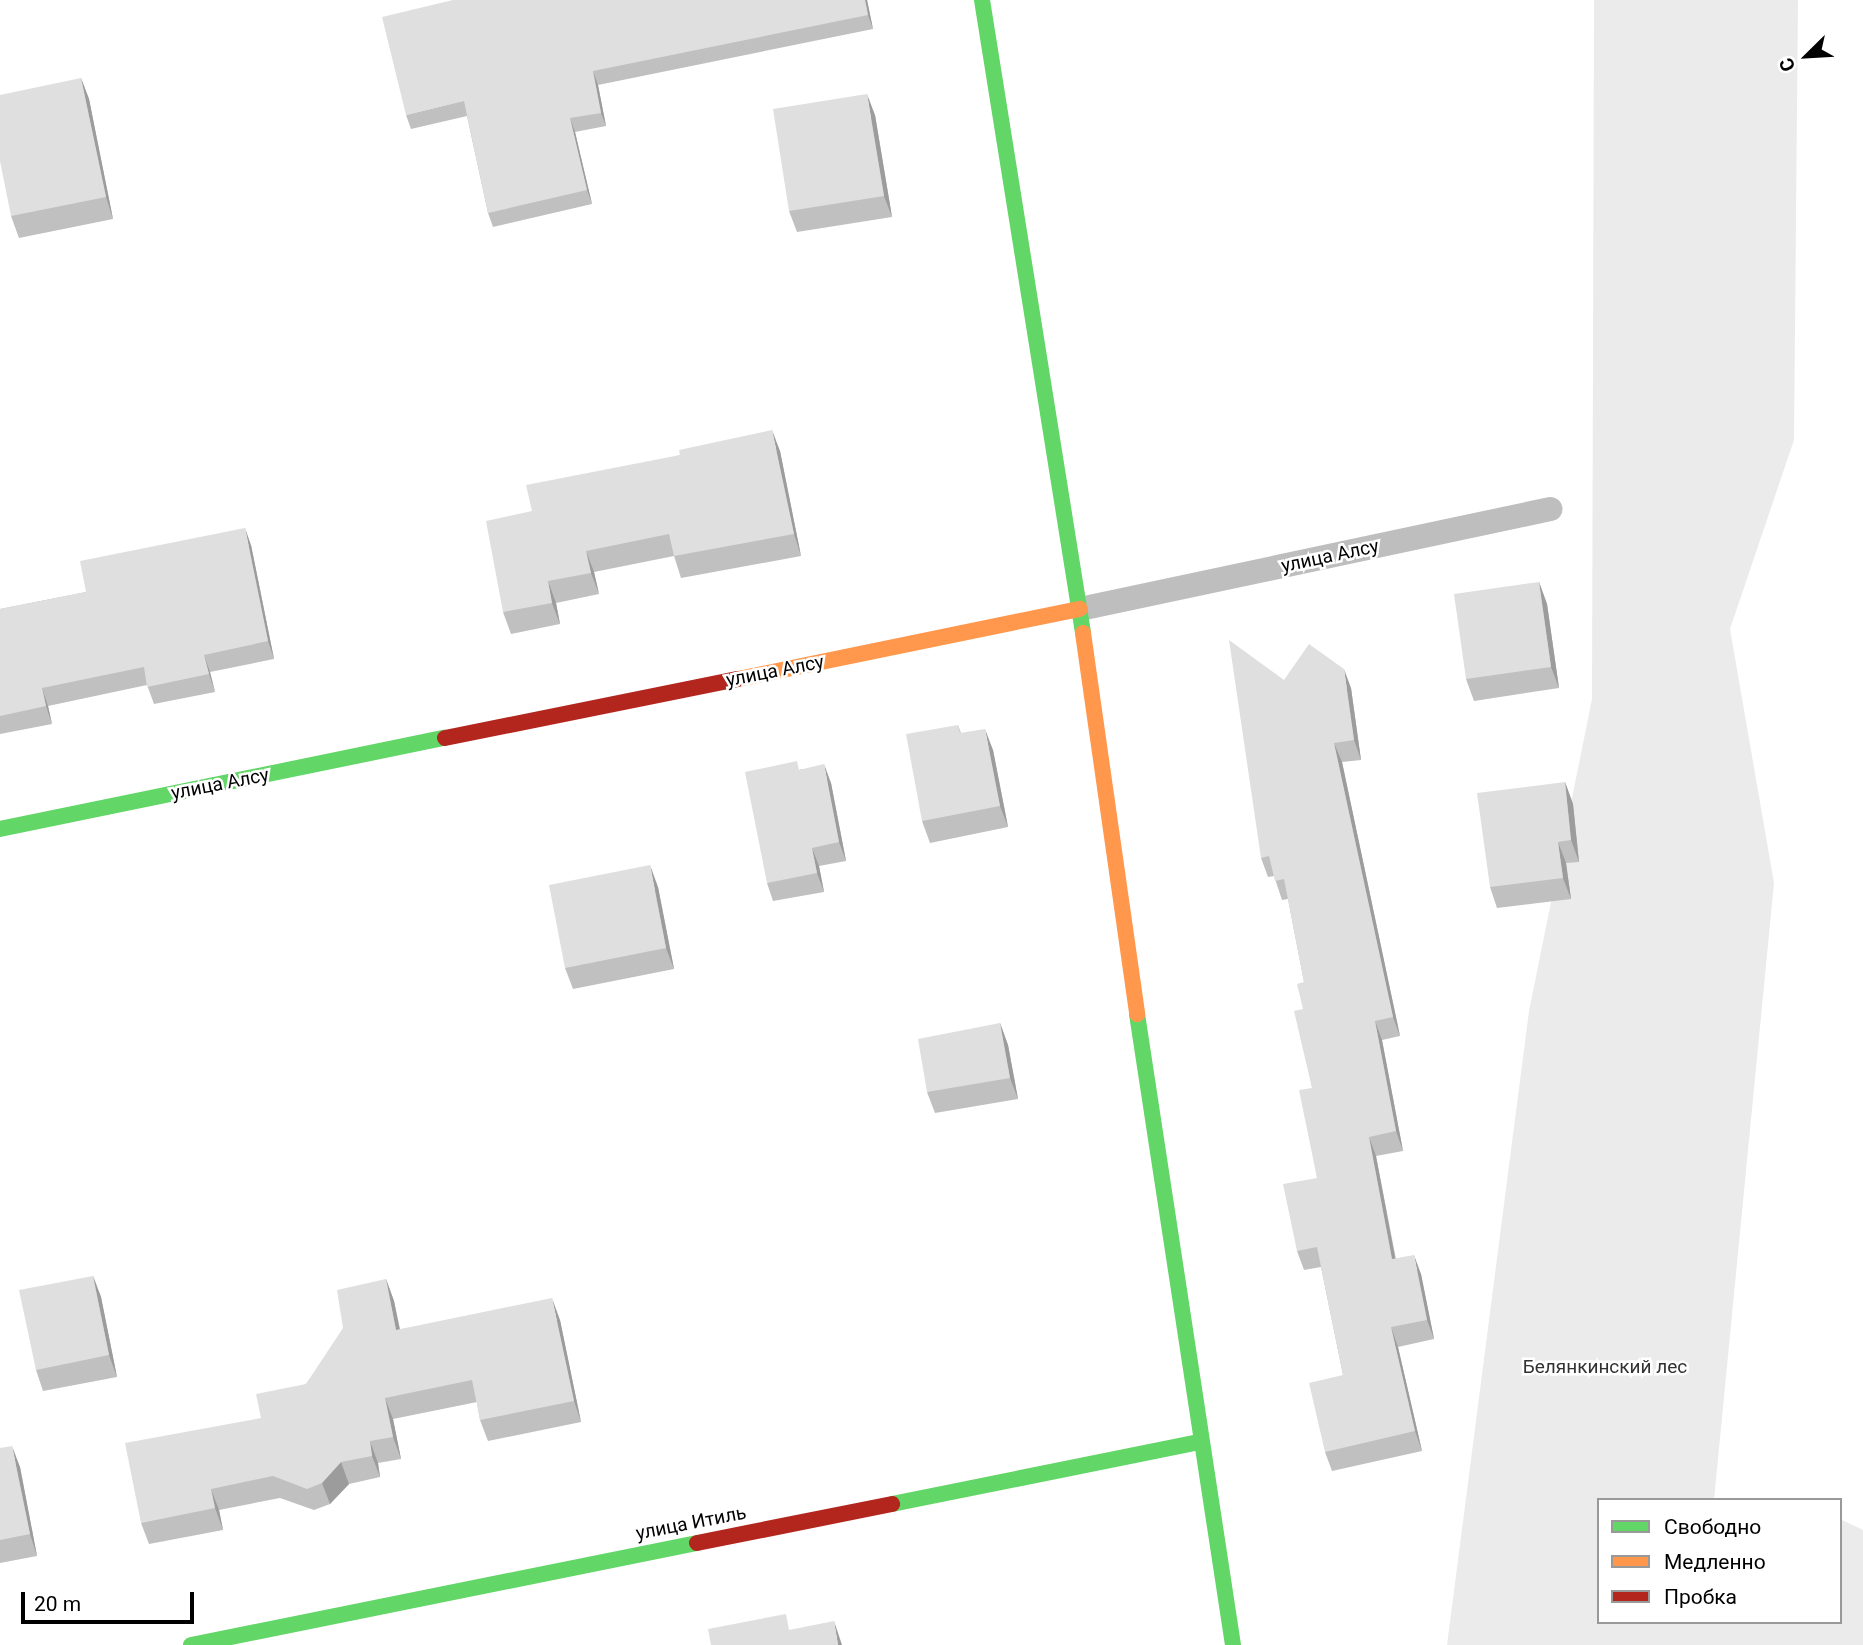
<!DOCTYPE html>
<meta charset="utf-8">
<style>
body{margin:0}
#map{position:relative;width:1863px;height:1645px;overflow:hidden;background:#fff;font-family:Roboto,sans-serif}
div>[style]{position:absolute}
.green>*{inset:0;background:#ebebeb}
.lane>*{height:24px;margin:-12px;padding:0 12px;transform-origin:12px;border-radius:12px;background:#bebebe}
.fast>*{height:16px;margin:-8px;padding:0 8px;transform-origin:8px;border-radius:8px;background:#63d668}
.slow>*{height:16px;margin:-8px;padding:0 8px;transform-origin:8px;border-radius:8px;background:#ff974d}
.jam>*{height:16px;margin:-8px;padding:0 8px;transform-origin:8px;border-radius:8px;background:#b3261e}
.wall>*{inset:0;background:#c0c0c0}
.shaded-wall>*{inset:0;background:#9c9c9c}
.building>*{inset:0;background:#dfdfdf}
span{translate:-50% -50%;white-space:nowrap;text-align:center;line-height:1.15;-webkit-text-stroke:5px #fff;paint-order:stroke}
.street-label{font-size:19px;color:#000}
.park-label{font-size:19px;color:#323232}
.legend{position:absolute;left:1597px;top:1498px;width:245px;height:126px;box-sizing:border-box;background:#fff;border:2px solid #999;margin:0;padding:9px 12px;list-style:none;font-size:21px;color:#000}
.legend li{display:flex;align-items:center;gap:14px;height:35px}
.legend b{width:35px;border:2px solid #999}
.north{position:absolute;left:1772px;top:21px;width:70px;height:70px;-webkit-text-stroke:5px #fff;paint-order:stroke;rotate:246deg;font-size:19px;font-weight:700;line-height:28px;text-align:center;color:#000}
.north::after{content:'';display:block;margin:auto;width:24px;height:32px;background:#000;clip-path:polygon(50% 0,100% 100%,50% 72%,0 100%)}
.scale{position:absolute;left:21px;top:1592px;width:173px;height:32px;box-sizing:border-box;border:4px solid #000;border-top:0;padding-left:9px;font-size:21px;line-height:24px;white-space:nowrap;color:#000;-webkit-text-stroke:5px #fff;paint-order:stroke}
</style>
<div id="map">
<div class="green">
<i style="clip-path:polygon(1594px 0,1798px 0,1794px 440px,1730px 629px,1774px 883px,1714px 1500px,1599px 1500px,1599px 1622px,1840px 1622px,1840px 1519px,1863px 1530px,1863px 1645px,1447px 1645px,1529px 1011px,1592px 699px)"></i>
</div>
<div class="lane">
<i style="left:1080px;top:609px;width:481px;rotate:-12deg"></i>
</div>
<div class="fast">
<i style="left:982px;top:0;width:641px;rotate:80.93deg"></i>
<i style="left:0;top:829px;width:454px;rotate:-11.6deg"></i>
<i style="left:1137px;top:1014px;width:638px;rotate:81.35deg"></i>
<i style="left:892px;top:1504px;width:314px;rotate:-11.4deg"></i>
<i style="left:191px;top:1645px;width:516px;rotate:-11.4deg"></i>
</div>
<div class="slow">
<i style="left:1083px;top:633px;width:385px;rotate:81.9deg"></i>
<i style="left:738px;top:679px;width:349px;rotate:-11.6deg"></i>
</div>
<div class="jam">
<i style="left:445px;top:738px;width:299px;rotate:-11.4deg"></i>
<i style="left:697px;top:1543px;width:199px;rotate:-11.3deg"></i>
</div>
<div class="wall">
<i style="clip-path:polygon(867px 0,873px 29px,598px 85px,606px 126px,575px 132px,592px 204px,493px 227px,488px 213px,467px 116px,411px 129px,406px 115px)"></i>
<i style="clip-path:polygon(81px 78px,89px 99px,113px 219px,19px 238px,11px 216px)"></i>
<i style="clip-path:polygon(875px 115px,892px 217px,797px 232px,789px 211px)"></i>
<i style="clip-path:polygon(780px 451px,801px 556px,681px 578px,674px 556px,594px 572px,599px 594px,556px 603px,560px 624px,511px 634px,503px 612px,532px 511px,680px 455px)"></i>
<i style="clip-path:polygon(251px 545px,274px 659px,210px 672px,215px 692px,154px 704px,147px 685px,48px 706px,52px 724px,0 734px,0 609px,86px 592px)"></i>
<i style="clip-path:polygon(1539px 582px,1547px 604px,1559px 688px,1474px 701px,1466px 679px)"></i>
<i style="clip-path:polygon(1284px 680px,1351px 688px,1361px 760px,1342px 762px,1400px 1036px,1382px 1040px,1403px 1151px,1376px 1156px,1396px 1259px,1421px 1274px,1434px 1339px,1398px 1347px,1422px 1451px,1332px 1471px,1325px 1452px,1343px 1375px,1321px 1267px,1304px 1270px,1297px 1251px,1317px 1178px,1312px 1088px,1303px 1009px,1304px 982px,1288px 899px,1282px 900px,1274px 876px,1268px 877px,1261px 858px)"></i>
<i style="clip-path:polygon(958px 725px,961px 733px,993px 750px,1008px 827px,930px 843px,922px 821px)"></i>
<i style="clip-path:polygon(800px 769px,831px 783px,846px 861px,819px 866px,824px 892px,773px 901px,767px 883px)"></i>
<i style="clip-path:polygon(1565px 782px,1573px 804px,1579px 862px,1566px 863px,1571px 899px,1497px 908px,1490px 887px)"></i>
<i style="clip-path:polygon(658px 887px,674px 969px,573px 989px,565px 968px)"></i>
<i style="clip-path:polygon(1000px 1023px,1008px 1045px,1018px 1099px,935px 1113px,927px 1092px)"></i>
<i style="clip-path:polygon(93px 1276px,101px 1297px,117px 1377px,43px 1391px,36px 1370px)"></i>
<i style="clip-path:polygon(386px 1279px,394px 1301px,400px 1329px,560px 1320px,581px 1422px,488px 1441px,480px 1420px,477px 1402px,393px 1419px,401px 1459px,378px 1463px,380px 1477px,349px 1484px,330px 1504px,314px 1510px,280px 1498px,219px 1510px,223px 1530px,149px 1544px,141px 1523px,261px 1418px,306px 1384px)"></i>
<i style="clip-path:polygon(0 1448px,20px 1467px,37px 1556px,0 1563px)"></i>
</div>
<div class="shaded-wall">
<i style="clip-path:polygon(865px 0,867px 0,873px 29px,868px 15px)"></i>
<i style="clip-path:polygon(593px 71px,598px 85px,606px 126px,601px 113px)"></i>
<i style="clip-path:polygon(81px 78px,89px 99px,113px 219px,106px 197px)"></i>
<i style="clip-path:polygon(867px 94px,875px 115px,892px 217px,884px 196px)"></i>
<i style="clip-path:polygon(570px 118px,575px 132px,592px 204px,587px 190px)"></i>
<i style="clip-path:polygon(772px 430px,780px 451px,801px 556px,794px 534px)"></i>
<i style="clip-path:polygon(245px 528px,251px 545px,274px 659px,268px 641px)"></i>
<i style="clip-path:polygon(586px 551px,594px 572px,599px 594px,591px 573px)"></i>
<i style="clip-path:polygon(548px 581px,556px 603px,560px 624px,552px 603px)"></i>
<i style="clip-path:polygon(1539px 582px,1547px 604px,1559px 688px,1551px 667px)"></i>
<i style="clip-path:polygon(204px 655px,210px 672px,215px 692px,209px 674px)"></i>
<i style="clip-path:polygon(1344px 669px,1351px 688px,1361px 760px,1354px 740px)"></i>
<i style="clip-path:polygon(42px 688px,48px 706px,52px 724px,46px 706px)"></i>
<i style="clip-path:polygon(985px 729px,993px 750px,1008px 827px,1000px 806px)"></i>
<i style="clip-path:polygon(1334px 743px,1342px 762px,1400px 1036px,1393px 1017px)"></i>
<i style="clip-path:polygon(824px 764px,831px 783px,846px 861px,839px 842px)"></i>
<i style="clip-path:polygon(1565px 782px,1573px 804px,1579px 862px,1571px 840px)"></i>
<i style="clip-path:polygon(1558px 842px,1566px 863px,1571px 899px,1563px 878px)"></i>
<i style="clip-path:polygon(812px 848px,819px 866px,824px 892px,817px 873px)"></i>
<i style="clip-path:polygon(650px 865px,658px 887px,674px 969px,666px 948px)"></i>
<i style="clip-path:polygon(1375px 1021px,1382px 1040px,1403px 1151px,1396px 1131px)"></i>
<i style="clip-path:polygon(1000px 1023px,1008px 1045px,1018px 1099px,1010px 1078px)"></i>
<i style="clip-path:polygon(1369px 1137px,1376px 1156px,1399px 1279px,1392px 1259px)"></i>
<i style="clip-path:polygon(1414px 1255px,1421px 1274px,1434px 1339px,1427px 1320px)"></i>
<i style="clip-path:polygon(93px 1276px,101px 1297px,117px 1377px,109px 1355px)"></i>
<i style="clip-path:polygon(386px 1279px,394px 1301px,404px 1351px,396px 1330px)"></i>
<i style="clip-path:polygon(552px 1298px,560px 1320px,581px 1422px,574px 1401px)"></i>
<i style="clip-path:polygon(1391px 1327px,1398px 1347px,1422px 1451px,1415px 1431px)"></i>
<i style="clip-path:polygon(385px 1398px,393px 1419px,401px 1459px,393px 1437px)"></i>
<i style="clip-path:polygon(370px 1441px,378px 1463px,380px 1477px,372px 1456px)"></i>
<i style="clip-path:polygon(12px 1446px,20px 1467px,37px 1556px,30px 1534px)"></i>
<i style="clip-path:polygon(341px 1462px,349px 1484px,330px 1504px,322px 1483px)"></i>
<i style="clip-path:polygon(211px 1489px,219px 1510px,223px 1530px,215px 1508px)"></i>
<i style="clip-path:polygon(834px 1621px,842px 1645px,838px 1645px)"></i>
</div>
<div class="building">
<i style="clip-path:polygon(453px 0,865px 0,868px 15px,593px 71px,601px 113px,570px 118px,587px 190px,488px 213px,464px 101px,406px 115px,382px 17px)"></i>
<i style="clip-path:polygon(81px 78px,106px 197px,11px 216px,0 161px,0 95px)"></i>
<i style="clip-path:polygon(867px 94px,884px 196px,789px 211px,773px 109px)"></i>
<i style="clip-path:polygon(772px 430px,794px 534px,674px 556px,669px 534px,586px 551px,591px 573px,548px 581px,552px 603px,503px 612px,486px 521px,532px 511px,526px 485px,680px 455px,679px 450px)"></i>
<i style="clip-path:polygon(245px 528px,268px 641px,204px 655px,209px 674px,147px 687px,144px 667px,42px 688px,46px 706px,0 716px,0 609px,86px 592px,80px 561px)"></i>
<i style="clip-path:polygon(1539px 582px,1551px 667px,1466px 679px,1454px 594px)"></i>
<i style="clip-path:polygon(1229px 640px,1284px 680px,1309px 644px,1344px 669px,1354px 740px,1334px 743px,1393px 1017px,1375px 1021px,1396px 1131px,1369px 1137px,1392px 1259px,1414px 1255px,1427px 1320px,1391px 1327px,1415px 1431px,1325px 1452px,1309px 1383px,1343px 1375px,1317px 1247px,1297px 1251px,1283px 1184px,1317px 1178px,1299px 1090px,1312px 1088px,1294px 1011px,1303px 1009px,1297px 984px,1304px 982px,1284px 879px,1275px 881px,1269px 856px,1261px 858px)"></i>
<i style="clip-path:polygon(958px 725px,960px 733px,985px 729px,1000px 806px,922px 821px,906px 734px)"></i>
<i style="clip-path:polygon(797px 761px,799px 770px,824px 764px,839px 842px,812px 848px,817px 873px,767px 883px,745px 772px)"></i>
<i style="clip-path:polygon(1565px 782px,1571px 840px,1558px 842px,1563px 878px,1490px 887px,1477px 793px)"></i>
<i style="clip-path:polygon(650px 865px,666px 948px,565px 968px,549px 885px)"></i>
<i style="clip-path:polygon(1000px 1023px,1010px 1078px,927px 1092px,918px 1039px)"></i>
<i style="clip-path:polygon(93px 1276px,109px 1355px,36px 1370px,19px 1290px)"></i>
<i style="clip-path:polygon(386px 1279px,396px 1330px,552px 1298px,574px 1401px,480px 1420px,472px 1380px,385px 1398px,393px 1437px,370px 1441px,372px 1456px,341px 1462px,322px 1483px,307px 1489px,273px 1476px,211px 1489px,215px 1508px,141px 1523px,125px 1443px,261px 1418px,256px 1394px,306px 1384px,343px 1328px,337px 1290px)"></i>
<i style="clip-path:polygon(12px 1446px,30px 1534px,0 1540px,0 1448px)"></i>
<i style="clip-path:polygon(786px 1614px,789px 1630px,834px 1621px,838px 1645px,711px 1645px,708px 1629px)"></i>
</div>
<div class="street-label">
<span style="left:1330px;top:556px;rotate:-12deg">улица Алсу</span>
<span style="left:775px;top:671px;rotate:-11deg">улица Алсу</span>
<span style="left:220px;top:784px;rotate:-11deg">улица Алсу</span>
<span style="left:691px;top:1523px;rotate:-11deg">улица Итиль</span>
</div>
<div class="park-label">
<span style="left:1605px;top:1367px">Белянкинский лес</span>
</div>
<ul class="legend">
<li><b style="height:9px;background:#63d668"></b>Свободно</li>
<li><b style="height:9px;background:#ff974d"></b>Медленно</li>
<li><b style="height:9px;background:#b3261e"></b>Пробка</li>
</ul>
<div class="north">С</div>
<div class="scale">20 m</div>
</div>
